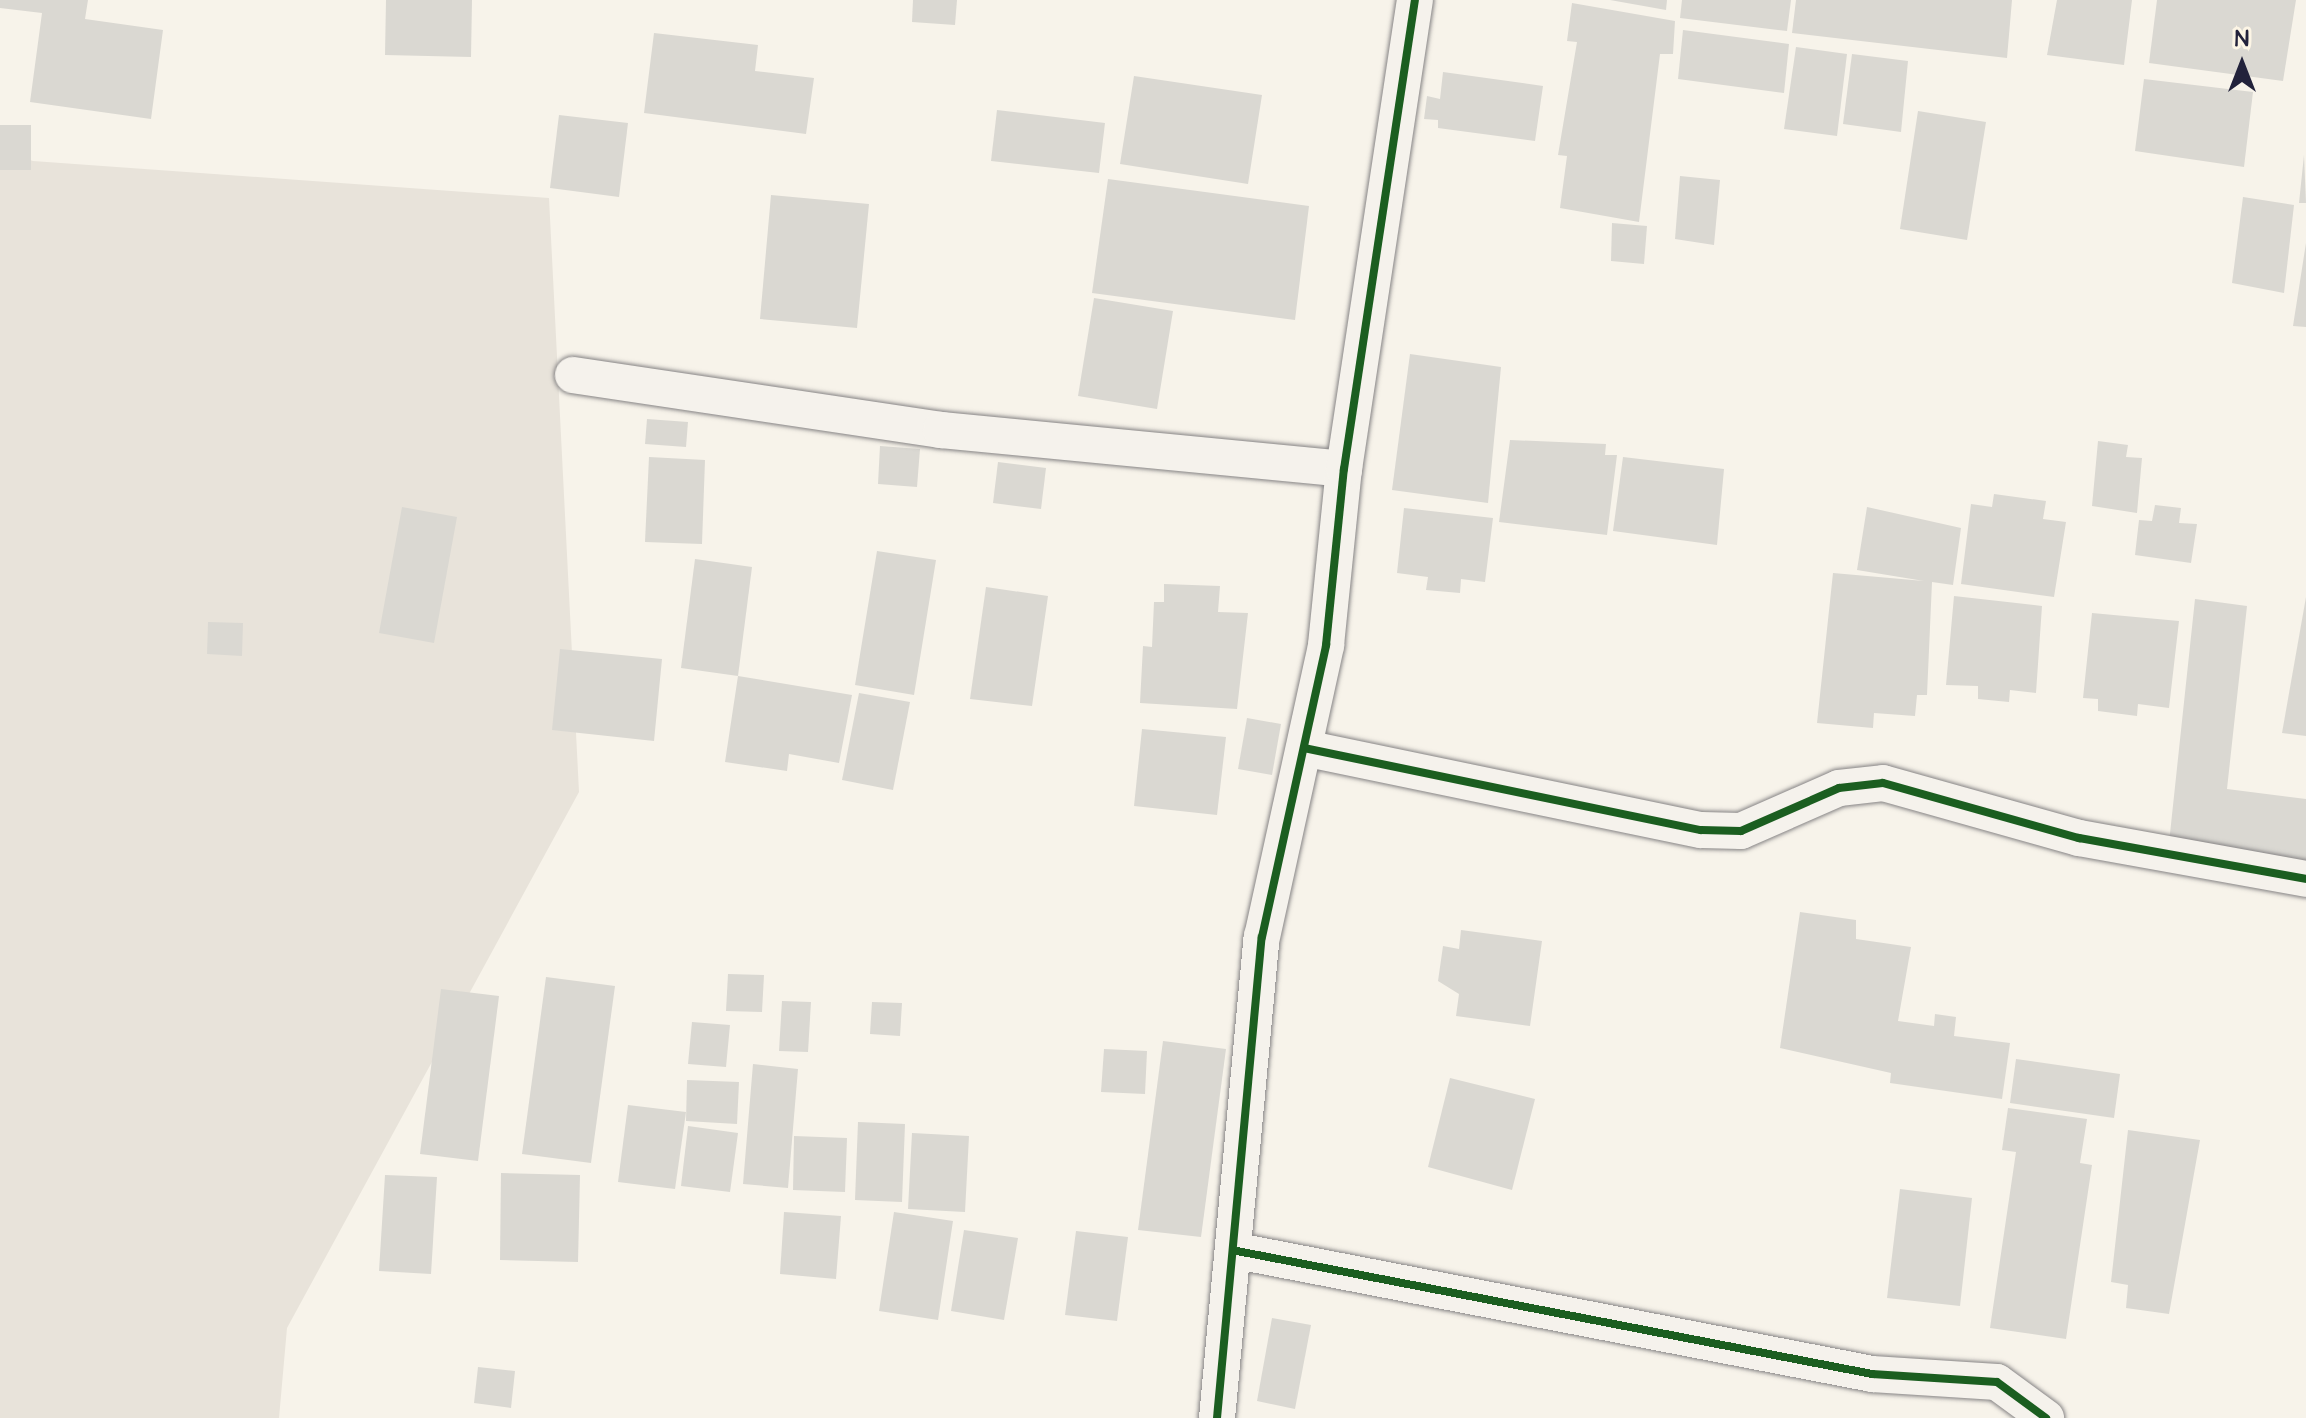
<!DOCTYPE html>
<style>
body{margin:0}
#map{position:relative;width:2306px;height:1418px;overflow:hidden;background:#f7f3ea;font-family:"Architects Daughter",sans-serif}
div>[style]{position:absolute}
.green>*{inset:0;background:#e8e3da}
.building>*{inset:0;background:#dad8d2}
.roads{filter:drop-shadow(0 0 2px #868485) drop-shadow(0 0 2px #868485)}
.minor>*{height:36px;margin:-18px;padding:0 18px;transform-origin:18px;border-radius:18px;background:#f5f2ec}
.cycleway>*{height:8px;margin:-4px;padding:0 4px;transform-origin:4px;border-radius:4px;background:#1b5e20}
span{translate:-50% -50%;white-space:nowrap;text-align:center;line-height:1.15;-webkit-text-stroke:8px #fcf5e5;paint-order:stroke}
.north{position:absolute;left:2202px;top:24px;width:80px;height:80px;-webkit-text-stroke:6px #fcf5e5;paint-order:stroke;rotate:0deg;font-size:22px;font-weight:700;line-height:32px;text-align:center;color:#22223b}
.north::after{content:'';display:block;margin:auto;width:28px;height:36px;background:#22223b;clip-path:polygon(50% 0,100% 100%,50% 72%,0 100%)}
</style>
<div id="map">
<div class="green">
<i style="clip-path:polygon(0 151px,33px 161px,549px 198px,579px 792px,287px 1328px,279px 1418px,0 1418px)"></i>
</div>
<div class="building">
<i style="clip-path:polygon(0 0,88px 0,85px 19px,163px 30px,151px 119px,30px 102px,42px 13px,0 8px)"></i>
<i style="clip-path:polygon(386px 0,472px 0,471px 57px,385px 55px)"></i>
<i style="clip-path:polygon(913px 0,957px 0,955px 25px,912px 22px)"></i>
<i style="clip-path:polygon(1610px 0,1667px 0,1666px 10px)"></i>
<i style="clip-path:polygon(1682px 0,1791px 0,1787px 31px,1680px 18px)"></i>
<i style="clip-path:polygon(1796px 0,2012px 0,2007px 58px,1792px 33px)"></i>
<i style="clip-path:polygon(2057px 0,2132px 0,2124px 65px,2047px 55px)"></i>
<i style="clip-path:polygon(2157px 0,2296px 0,2283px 81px,2149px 63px)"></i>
<i style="clip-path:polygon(1572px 3px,1675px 21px,1673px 54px,1660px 54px,1639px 222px,1560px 208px,1567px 156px,1558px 155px,1577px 42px,1567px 41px)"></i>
<i style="clip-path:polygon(1683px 30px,1789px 44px,1784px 93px,1678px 79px)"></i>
<i style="clip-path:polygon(654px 33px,758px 45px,755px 71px,814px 78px,806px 134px,644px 113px)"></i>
<i style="clip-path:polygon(1796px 47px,1847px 54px,1837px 136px,1784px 129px)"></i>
<i style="clip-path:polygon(1852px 54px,1908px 61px,1901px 132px,1843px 124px)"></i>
<i style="clip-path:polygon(1443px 72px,1543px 86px,1535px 141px,1438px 128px,1438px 120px,1424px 119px,1427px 96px,1440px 99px)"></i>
<i style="clip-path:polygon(1134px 76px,1262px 95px,1248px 184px,1120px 164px)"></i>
<i style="clip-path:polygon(2144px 79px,2253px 92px,2244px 167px,2135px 151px)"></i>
<i style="clip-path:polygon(997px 110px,1105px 123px,1099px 173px,991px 161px)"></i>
<i style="clip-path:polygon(1918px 111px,1986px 122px,1967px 240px,1900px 229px)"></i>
<i style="clip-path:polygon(559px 115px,628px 123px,619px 197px,550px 188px)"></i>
<i style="clip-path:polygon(0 125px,31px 125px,31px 170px,0 170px)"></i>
<i style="clip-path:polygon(2304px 155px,2306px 203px,2299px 203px)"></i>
<i style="clip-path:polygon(1680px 176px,1720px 180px,1714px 245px,1675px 239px)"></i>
<i style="clip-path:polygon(1108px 179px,1309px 206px,1295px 320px,1092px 293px)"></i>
<i style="clip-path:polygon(771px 195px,869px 204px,857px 328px,760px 319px)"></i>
<i style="clip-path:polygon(2243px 197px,2294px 205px,2284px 293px,2232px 283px)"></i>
<i style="clip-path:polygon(1612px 223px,1647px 226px,1644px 264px,1611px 261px)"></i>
<i style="clip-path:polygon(2306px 243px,2306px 327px,2293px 326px)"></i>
<i style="clip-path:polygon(1094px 298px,1173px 311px,1157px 409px,1078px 396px)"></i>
<i style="clip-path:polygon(1410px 354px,1501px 367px,1488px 503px,1392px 490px)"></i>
<i style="clip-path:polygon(647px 419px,688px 422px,686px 447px,645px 444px)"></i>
<i style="clip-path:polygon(1510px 440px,1606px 444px,1605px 455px,1617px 455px,1607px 535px,1499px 522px)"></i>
<i style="clip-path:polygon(2098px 441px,2128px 445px,2126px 457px,2142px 458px,2137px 513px,2092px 506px)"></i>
<i style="clip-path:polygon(880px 446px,920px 449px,917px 487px,878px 484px)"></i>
<i style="clip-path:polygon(649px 457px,705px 460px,702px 544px,645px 542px)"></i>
<i style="clip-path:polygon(1623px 457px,1724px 469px,1717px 545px,1613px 531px)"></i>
<i style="clip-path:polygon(998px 462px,1046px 468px,1041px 509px,993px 503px)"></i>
<i style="clip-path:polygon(1994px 494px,2046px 501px,2043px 519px,2066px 522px,2054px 597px,1961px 584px,1971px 504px,1992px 507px)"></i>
<i style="clip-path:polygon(2155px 505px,2181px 508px,2179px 523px,2197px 524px,2191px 563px,2135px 555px,2139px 520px,2152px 521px)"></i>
<i style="clip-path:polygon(402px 507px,457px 517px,434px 643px,379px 633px)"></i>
<i style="clip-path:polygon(1867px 507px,1961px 528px,1953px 585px,1932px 582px,1927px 695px,1917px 695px,1915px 716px,1874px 713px,1873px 728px,1817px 723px,1833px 573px,1924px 581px,1857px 570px)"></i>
<i style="clip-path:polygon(1404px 508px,1493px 518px,1485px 582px,1461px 579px,1460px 593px,1426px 590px,1428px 577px,1397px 573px)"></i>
<i style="clip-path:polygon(877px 551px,936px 560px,914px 695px,855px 685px)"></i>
<i style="clip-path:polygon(695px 559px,752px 567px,738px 676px,681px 668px)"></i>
<i style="clip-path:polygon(1164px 584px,1220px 586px,1218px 612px,1248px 613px,1237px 709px,1140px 703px,1143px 646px,1152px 647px,1154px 602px,1164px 602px)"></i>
<i style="clip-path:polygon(986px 587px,1048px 596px,1032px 706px,970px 699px)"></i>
<i style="clip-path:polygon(1954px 596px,2042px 606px,2036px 693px,2010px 690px,2009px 702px,1978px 699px,1978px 686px,1946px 685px)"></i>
<i style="clip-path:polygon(2306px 597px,2306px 736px,2282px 733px)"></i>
<i style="clip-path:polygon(2195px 599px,2247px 606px,2227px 789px,2306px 799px,2306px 862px,2169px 843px)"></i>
<i style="clip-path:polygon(2092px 613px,2179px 621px,2169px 708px,2138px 704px,2137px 716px,2098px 711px,2098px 699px,2083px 698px)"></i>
<i style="clip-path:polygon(208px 622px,243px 623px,242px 656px,207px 654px)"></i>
<i style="clip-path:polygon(560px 649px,662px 659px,654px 741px,552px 730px)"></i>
<i style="clip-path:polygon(738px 676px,852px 695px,839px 763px,789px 754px,787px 771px,725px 762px)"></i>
<i style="clip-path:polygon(859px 693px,910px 702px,893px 790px,842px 780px)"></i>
<i style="clip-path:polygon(1247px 718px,1281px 724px,1272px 775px,1238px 769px)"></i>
<i style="clip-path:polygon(1142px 729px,1226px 737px,1217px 815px,1134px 806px)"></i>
<i style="clip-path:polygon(1800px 912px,1856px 920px,1856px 939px,1911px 947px,1898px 1021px,1934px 1026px,1935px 1014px,1956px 1017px,1954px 1036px,2010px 1043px,2002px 1099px,1890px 1083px,1891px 1073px,1780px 1048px)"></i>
<i style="clip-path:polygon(1461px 930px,1542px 941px,1530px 1026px,1456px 1016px,1459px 994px,1438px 981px,1443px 946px,1459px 949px)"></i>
<i style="clip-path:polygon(728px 974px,764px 975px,762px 1012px,726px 1011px)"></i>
<i style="clip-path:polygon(546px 977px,615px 986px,591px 1163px,522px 1154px)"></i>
<i style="clip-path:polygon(441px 989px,499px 996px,478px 1161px,420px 1154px)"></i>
<i style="clip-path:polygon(782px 1001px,811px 1002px,808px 1052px,779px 1051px)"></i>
<i style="clip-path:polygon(872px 1002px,902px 1003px,900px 1036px,870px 1034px)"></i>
<i style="clip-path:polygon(692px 1022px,730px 1025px,726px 1067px,688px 1064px)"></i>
<i style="clip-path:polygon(1163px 1041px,1226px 1049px,1201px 1237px,1138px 1230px)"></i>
<i style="clip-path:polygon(1104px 1049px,1147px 1051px,1145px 1094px,1101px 1092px)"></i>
<i style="clip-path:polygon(2016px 1059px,2120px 1074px,2114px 1118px,2010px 1103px)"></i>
<i style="clip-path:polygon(753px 1064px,798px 1069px,788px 1188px,743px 1184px)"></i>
<i style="clip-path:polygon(1450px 1078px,1535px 1099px,1512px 1190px,1428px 1167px)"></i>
<i style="clip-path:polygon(687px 1080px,739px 1082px,737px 1124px,686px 1121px)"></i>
<i style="clip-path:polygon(628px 1105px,686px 1112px,675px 1189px,618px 1182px)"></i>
<i style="clip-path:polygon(2008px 1108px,2087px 1119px,2080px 1163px,2092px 1165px,2066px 1339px,1990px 1328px,2016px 1152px,2002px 1150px)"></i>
<i style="clip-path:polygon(858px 1122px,905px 1124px,902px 1202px,855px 1200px)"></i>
<i style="clip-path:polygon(688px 1126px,738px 1133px,730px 1192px,681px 1186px)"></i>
<i style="clip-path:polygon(2128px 1130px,2200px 1140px,2169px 1314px,2126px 1308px,2128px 1285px,2111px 1282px)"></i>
<i style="clip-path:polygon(912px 1133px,969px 1136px,965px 1212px,908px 1209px)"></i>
<i style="clip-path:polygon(794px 1136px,847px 1138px,845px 1192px,793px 1190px)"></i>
<i style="clip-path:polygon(501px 1173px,580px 1175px,578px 1262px,500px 1260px)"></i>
<i style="clip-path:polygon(385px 1175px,437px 1177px,431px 1274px,379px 1271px)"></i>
<i style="clip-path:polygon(1900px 1189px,1972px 1198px,1960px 1306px,1887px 1298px)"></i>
<i style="clip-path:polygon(784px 1212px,841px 1216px,836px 1279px,780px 1274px)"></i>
<i style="clip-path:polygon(894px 1212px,953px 1221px,938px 1320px,879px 1311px)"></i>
<i style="clip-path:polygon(964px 1230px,1018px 1238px,1004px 1320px,951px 1311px)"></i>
<i style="clip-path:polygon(1076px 1231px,1128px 1237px,1117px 1321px,1065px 1315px)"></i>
<i style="clip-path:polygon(1272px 1318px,1311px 1325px,1295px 1409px,1257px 1401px)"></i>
<i style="clip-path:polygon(478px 1367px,515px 1371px,511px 1408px,474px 1403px)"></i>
</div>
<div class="roads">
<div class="minor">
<i style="left:573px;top:375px;width:372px;rotate:8.5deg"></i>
<i style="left:941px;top:430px;width:405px;rotate:5.5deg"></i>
<i style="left:1304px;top:748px;width:405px;rotate:11.7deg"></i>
<i style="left:1701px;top:830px;width:40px;rotate:1.4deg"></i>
<i style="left:1741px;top:831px;width:107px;rotate:-23.7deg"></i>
<i style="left:1839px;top:788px;width:44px;rotate:-6.5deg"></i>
<i style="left:1883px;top:783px;width:204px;rotate:15.7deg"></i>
<i style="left:2079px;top:838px;width:231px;rotate:10.2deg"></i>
<i style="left:1237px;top:1251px;width:647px;rotate:10.96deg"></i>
<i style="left:1872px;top:1374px;width:125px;rotate:3.7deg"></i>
<i style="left:1997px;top:1382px;width:61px;rotate:36.3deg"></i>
<i style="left:1217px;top:1418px;width:483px;rotate:-84.7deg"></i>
<i style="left:1262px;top:937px;width:299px;rotate:-77.6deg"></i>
<i style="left:1326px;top:645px;width:177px;rotate:-84.2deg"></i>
<i style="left:1344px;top:469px;width:474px;rotate:-81.4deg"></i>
</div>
</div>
<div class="cycleway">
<i style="left:1304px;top:748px;width:405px;rotate:11.7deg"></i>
<i style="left:1701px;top:830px;width:40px;rotate:1.4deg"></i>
<i style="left:1741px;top:831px;width:107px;rotate:-23.7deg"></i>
<i style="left:1839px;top:788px;width:44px;rotate:-6.5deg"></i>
<i style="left:1883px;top:783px;width:204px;rotate:15.7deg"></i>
<i style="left:2079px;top:838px;width:231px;rotate:10.2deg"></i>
<i style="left:1237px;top:1251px;width:647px;rotate:10.96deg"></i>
<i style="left:1872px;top:1374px;width:125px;rotate:3.7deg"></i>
<i style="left:1997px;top:1382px;width:61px;rotate:36.3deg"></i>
<i style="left:1217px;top:1418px;width:483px;rotate:-84.7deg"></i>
<i style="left:1262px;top:937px;width:299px;rotate:-77.6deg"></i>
<i style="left:1326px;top:645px;width:177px;rotate:-84.2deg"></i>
<i style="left:1344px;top:469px;width:474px;rotate:-81.4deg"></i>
</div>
<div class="north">N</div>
</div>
